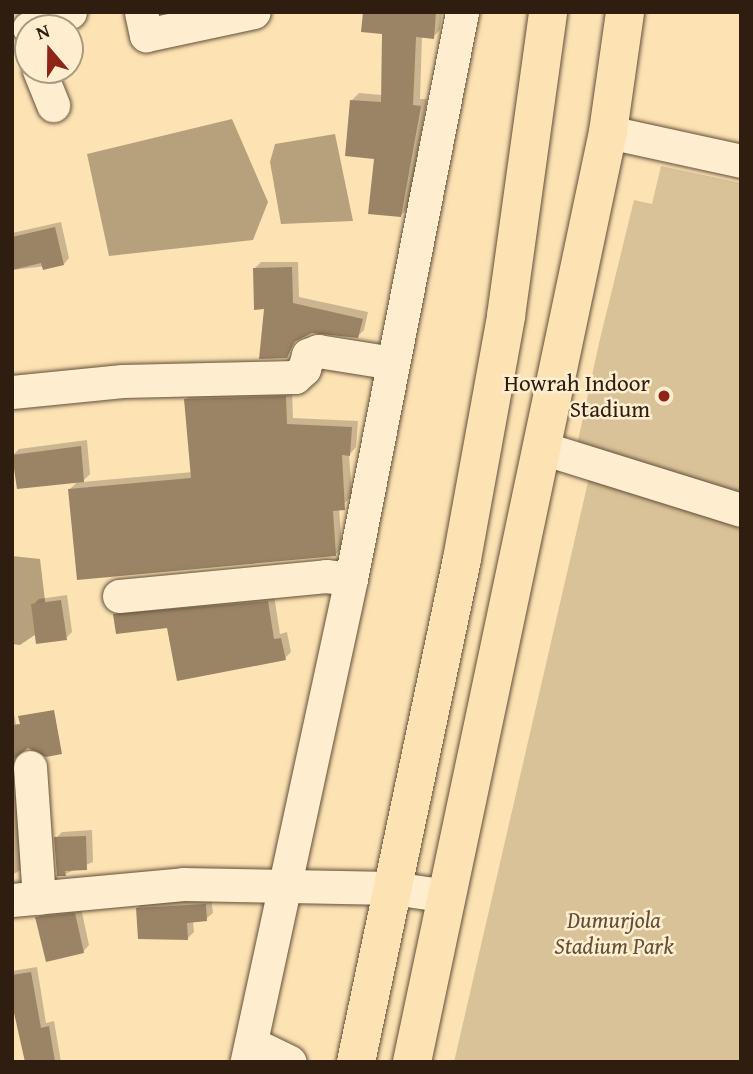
<!DOCTYPE html>
<style>
body{margin:0}
#map{position:relative;width:753px;height:1074px;overflow:hidden;background:#fde3b4;font-family:"Gentium Book Plus",serif}
div>[style]{position:absolute}
.green>*{inset:0;background:#dac298}
.water>*{inset:0;background:#b7a07c}
.shadow>*{inset:0;background:#0003}
.building>*{inset:0;background:#9a8465}
.roads{filter:drop-shadow(0 0 2px #624f39) drop-shadow(0 0 2px #624f39)}
.minor>*{height:33px;margin:-16.5px;padding:0 16.5px;transform-origin:16.5px;border-radius:16.5px;background:#feedce}
.major>*{height:38px;margin:-19px;padding:0 19px;transform-origin:19px;border-radius:19px;background:#fde3b4}
.dots>*{width:19px;height:19px;translate:-50% -50%;box-sizing:border-box;border:4px solid #feedce;border-radius:50%}
span{translate:-50% -50%;white-space:nowrap;text-align:center;line-height:1.15;-webkit-text-stroke:5px #feedce;paint-order:stroke}
.poi-label{font-size:23px;color:#2f1e10}
.right{translate:-100% -50%;text-align:right}
.park-label{font-size:23px;color:#624f39;font-style:italic}
.frame{position:absolute;inset:0;border:14px solid #2f1e10;pointer-events:none}
.north{position:absolute;left:14px;top:14px;width:70px;height:70px;box-sizing:border-box;background:#feedce;border:2px solid #ab9a82;border-radius:50%;rotate:340deg;font-size:19px;font-weight:700;line-height:28px;text-align:center;color:#2f1e10}
.north::after{content:'';display:block;margin:auto;width:24px;height:32px;background:#8f2418;clip-path:polygon(50% 0,100% 100%,50% 72%,0 100%)}
</style>
<div id="map">
<div class="green">
<i style="clip-path:polygon(661px 166px,741px 183px,741px 1062px,454px 1062px,594px 456px,576px 450px,599px 343px,634px 200px,652px 204px)"></i>
</div>
<div class="water">
<i style="clip-path:polygon(232px 119px,268px 202px,253px 240px,109px 256px,87px 154px)"></i>
<i style="clip-path:polygon(335px 134px,353px 221px,281px 224px,270px 162px,275px 144px)"></i>
<i style="clip-path:polygon(12px 556px,40px 559px,48px 626px,20px 645px,12px 644px)"></i>
</div>
<div class="shadow">
<i style="clip-path:polygon(365px 12px,442px 12px,440px 30px,433px 37px,422px 36px,420px 99px,427px 99px,408px 208px,401px 215px,352px 100px,359px 93px,382px 95px,383px 32px)"></i>
<i style="clip-path:polygon(61px 222px,69px 258px,64px 264px,12px 270px,12px 233px)"></i>
<i style="clip-path:polygon(261px 262px,298px 262px,299px 297px,368px 312px,364px 330px,358px 336px,311px 331px,298px 338px,286px 356px,254px 269px)"></i>
<i style="clip-path:polygon(292px 390px,293px 418px,358px 421px,356px 447px,349px 455px,352px 496px,339px 508px,342px 548px,335px 555px,69px 490px,78px 481px,13px 455px,19px 449px,87px 440px,90px 474px,82px 482px,193px 472px,186px 399px,193px 393px)"></i>
<i style="clip-path:polygon(67px 595px,72px 632px,66px 638px,33px 605px,39px 599px)"></i>
<i style="clip-path:polygon(274px 595px,280px 634px,287px 632px,291px 652px,285px 658px,115px 615px,122px 608px)"></i>
<i style="clip-path:polygon(12px 704px,21px 748px,17px 761px,24px 868px,12px 875px)"></i>
<i style="clip-path:polygon(92px 830px,93px 862px,65px 874px,56px 838px,62px 832px)"></i>
<i style="clip-path:polygon(211px 898px,213px 913px,206px 919px,193px 920px,194px 932px,188px 938px,137px 908px,144px 902px)"></i>
<i style="clip-path:polygon(81px 908px,89px 945px,83px 952px,37px 918px,44px 911px)"></i>
<i style="clip-path:polygon(37px 967px,46px 1023px,54px 1021px,61px 1062px,27px 1062px,17px 1006px,12px 1007px,12px 971px)"></i>
</div>
<div class="building">
<i style="clip-path:polygon(363px 12px,436px 12px,434px 39px,416px 37px,413px 105px,421px 106px,401px 217px,368px 214px,374px 159px,345px 156px,350px 100px,381px 102px,382px 34px,361px 32px)"></i>
<i style="clip-path:polygon(55px 227px,64px 265px,43px 270px,41px 263px,12px 270px,12px 237px)"></i>
<i style="clip-path:polygon(292px 267px,293px 303px,363px 319px,358px 338px,312px 333px,294px 342px,287px 358px,259px 359px,264px 309px,254px 310px,253px 268px)"></i>
<i style="clip-path:polygon(286px 396px,287px 424px,352px 427px,350px 456px,342px 455px,345px 510px,333px 511px,336px 556px,77px 580px,68px 489px,191px 478px,184px 399px)"></i>
<i style="clip-path:polygon(81px 446px,84px 482px,17px 489px,12px 455px)"></i>
<i style="clip-path:polygon(61px 600px,67px 640px,36px 644px,31px 604px)"></i>
<i style="clip-path:polygon(268px 601px,274px 639px,281px 638px,286px 660px,177px 681px,167px 628px,116px 634px,113px 614px)"></i>
<i style="clip-path:polygon(54px 710px,62px 754px,46px 757px,28px 748px,12px 760px,12px 725px,20px 724px,18px 716px)"></i>
<i style="clip-path:polygon(86px 836px,87px 870px,65px 871px,66px 876px,57px 876px,54px 837px)"></i>
<i style="clip-path:polygon(206px 904px,207px 921px,187px 923px,188px 940px,138px 939px,136px 908px)"></i>
<i style="clip-path:polygon(75px 913px,84px 953px,46px 962px,35px 917px)"></i>
<i style="clip-path:polygon(31px 972px,41px 1028px,49px 1026px,55px 1062px,25px 1062px,12px 1004px,12px 975px)"></i>
</div>
<div class="roads">
<div class="minor">
<i style="left:141px;top:12px;width:24px;rotate:78deg"></i>
<i style="left:146px;top:35px;width:110px;rotate:-12deg"></i>
<i style="left:29px;top:28px;width:44px;rotate:-21.3deg"></i>
<i style="left:39px;top:70px;width:38px;rotate:68deg"></i>
<i style="left:608px;top:132px;width:136px;rotate:12.3deg"></i>
<i style="left:12px;top:392px;width:111px;rotate:-5.7deg"></i>
<i style="left:122px;top:381px;width:173px;rotate:-1.3deg"></i>
<i style="left:295px;top:377px;width:12px;rotate:-42deg"></i>
<i style="left:304px;top:369px;width:15px;rotate:-74deg"></i>
<i style="left:308px;top:355px;width:11px;rotate:-22deg"></i>
<i style="left:318px;top:351px;width:76px;rotate:9.1deg"></i>
<i style="left:542px;top:448px;width:208px;rotate:17.3deg"></i>
<i style="left:351px;top:579px;width:578px;rotate:-78.92deg"></i>
<i style="left:119px;top:596px;width:208px;rotate:-5.5deg"></i>
<i style="left:326px;top:576px;width:25px;rotate:7deg"></i>
<i style="left:351px;top:579px;width:494px;rotate:102.2deg"></i>
<i style="left:30px;top:767px;width:131px;rotate:86.1deg"></i>
<i style="left:12px;top:900px;width:172px;rotate:-5.3deg"></i>
<i style="left:183px;top:884px;width:210px;rotate:1.1deg"></i>
<i style="left:393px;top:888px;width:55px;rotate:8.4deg"></i>
<i style="left:251px;top:1043px;width:43px;rotate:26deg"></i>
</div>
<div class="major">
<i style="left:356px;top:1062px;width:514px;rotate:-78.1deg"></i>
<i style="left:462px;top:559px;width:247px;rotate:-79.7deg"></i>
<i style="left:506px;top:316px;width:307px;rotate:-82.1deg"></i>
<i style="left:412px;top:1062px;width:950px;rotate:-78.1deg"></i>
<i style="left:608px;top:132px;width:121px;rotate:-81.9deg"></i>
</div>
</div>
<div class="dots">
<i style="left:664px;top:396px;background:#8f2418"></i>
</div>
<div class="poi-label">
<span class="right" style="left:650px;top:396px">Howrah Indoor<br>Stadium</span>
</div>
<div class="park-label">
<span style="left:614px;top:933px">Dumurjola<br>Stadium Park</span>
</div>
<div class="frame"></div>
<div class="north">N</div>
</div>
